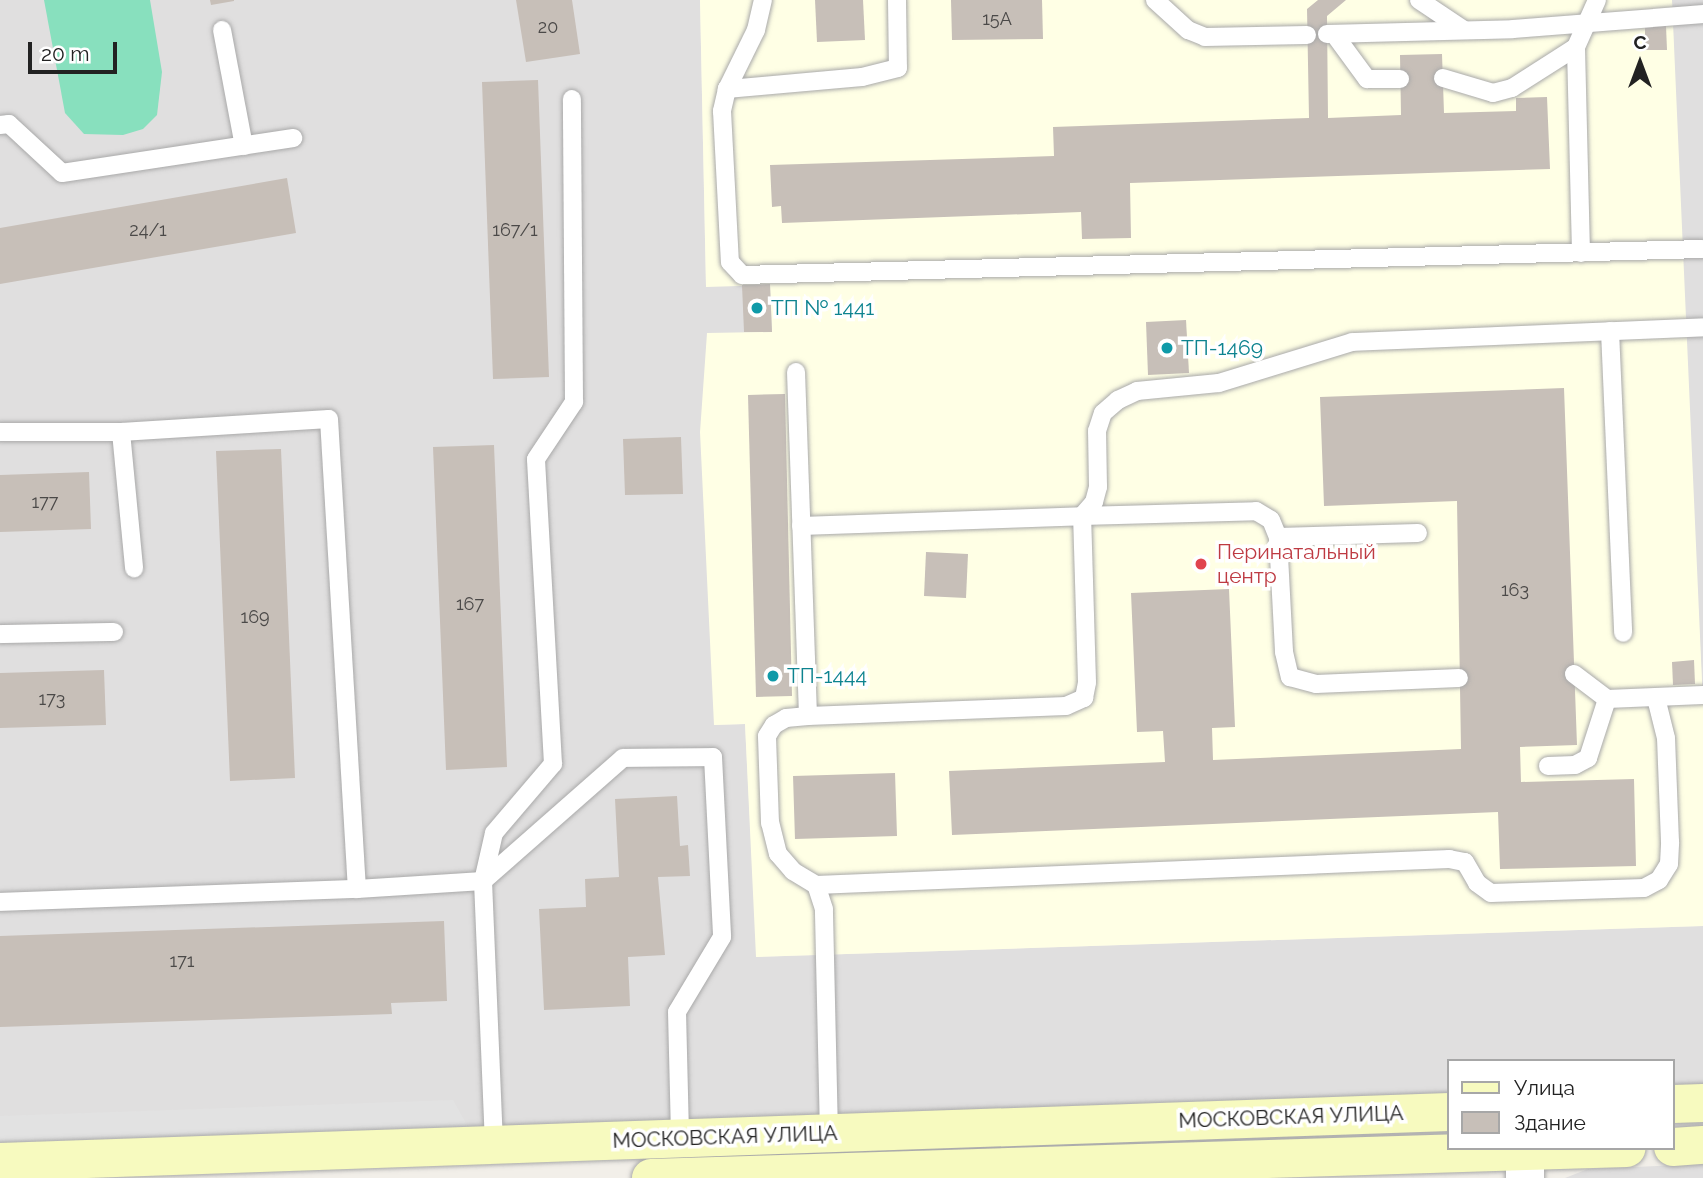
<!DOCTYPE html>
<meta charset="utf-8">
<style>
body{margin:0}
#map{position:relative;width:1703px;height:1178px;overflow:hidden;background:#f2efe9;font-family:Raleway,sans-serif}
div>[style]{position:absolute}
.residential>*{inset:0;background:#e0dfdf}
.education>*{inset:0;background:#ffffe5}
.pitch>*{inset:0;background:#88e0be}
.parking>*{inset:0;background:#e2e2e2}
.building>*{inset:0;background:#c7bfb8}
.roads{filter:drop-shadow(0 0 2px #a9a9a9) drop-shadow(0 0 2px #a9a9a9)}
.service>*{height:18px;margin:-9px;padding:0 9px;transform-origin:9px;border-radius:9px;background:#fff}
.tertiary>*{height:38px;margin:-19px;padding:0 19px;transform-origin:19px;border-radius:19px;background:#fff}
.secondary>*{height:38px;margin:-19px;padding:0 19px;transform-origin:19px;border-radius:19px;background:#f7fabf}
.dots>*{width:19px;height:19px;translate:-50% -50%;box-sizing:border-box;border:4px solid #fff;border-radius:50%}
span{translate:-50% -50%;white-space:nowrap;text-align:center;line-height:1.15;-webkit-text-stroke:7px #fff;paint-order:stroke}
.number-label{font-size:18px;color:#4b4948}
.number-label span{-webkit-text-stroke-width:0}
.culture-label{font-size:21px;color:#0d838f}
.left{translate:0 -50%;text-align:left}
.health-label{font-size:21px;color:#be3a42}
.street-label{font-size:21px;color:#222}
.legend{position:absolute;left:1447px;top:1059px;width:228px;height:91px;box-sizing:border-box;background:#fff;border:2px solid #a7a7a7;margin:0;padding:9px 12px;list-style:none;font-size:21px;color:#222}
.legend li{display:flex;align-items:center;gap:14px;height:35px}
.legend b{width:35px;border:2px solid #a7a7a7}
.north{position:absolute;left:1605px;top:28px;width:70px;height:70px;-webkit-text-stroke:5px #fff;paint-order:stroke;rotate:0deg;font-size:19px;font-weight:700;line-height:28px;text-align:center;color:#222}
.north::after{content:'';display:block;margin:auto;width:24px;height:32px;background:#222;clip-path:polygon(50% 0,100% 100%,50% 72%,0 100%)}
.scale{position:absolute;left:28px;top:42px;width:89px;height:32px;box-sizing:border-box;border:4px solid #222;border-top:0;padding-left:9px;font-size:21px;line-height:24px;white-space:nowrap;color:#222;-webkit-text-stroke:5px #fff;paint-order:stroke}
</style>
<div id="map">
<div class="residential">
<i style="clip-path:polygon(0 0,700px 0,706px 286px,770px 284px,772px 332px,715px 725px,745px 724px,757px 957px,1703px 926px,1703px 1086px,1673px 1087px,1673px 1061px,1449px 1061px,1449px 1097px,0 1145px)"></i>
<i style="clip-path:polygon(1672px 0,1703px 0,1703px 704px,1680px 251px)"></i>
<i style="clip-path:polygon(1703px 1164px,1703px 1178px,1565px 1178px,1588px 1169px)"></i>
</div>
<div class="education">
<i style="clip-path:polygon(700px 0,1672px 0,1703px 704px,1703px 926px,756px 957px,745px 724px,714px 725px,700px 432px,707px 333px,772px 332px,770px 285px,706px 287px)"></i>
</div>
<div class="pitch">
<i style="clip-path:polygon(44px 0,150px 0,162px 72px,157px 115px,143px 129px,123px 135px,84px 134px,65px 113px)"></i>
</div>
<div class="parking">
<i style="clip-path:polygon(453px 1100px,468px 1127px,0 1146px,0 1116px)"></i>
</div>
<div class="building">
<i style="clip-path:polygon(210px 0,234px 0,234px 1px,211px 5px)"></i>
<i style="clip-path:polygon(516px 0,572px 0,580px 54px,526px 62px)"></i>
<i style="clip-path:polygon(815px 0,863px 0,865px 40px,817px 42px)"></i>
<i style="clip-path:polygon(951px 0,1042px 0,1043px 39px,952px 40px)"></i>
<i style="clip-path:polygon(1318px 0,1346px 0,1327px 16px,1328px 118px,1401px 115px,1400px 55px,1442px 54px,1444px 113px,1516px 111px,1516px 98px,1547px 97px,1550px 169px,1130px 183px,1131px 238px,1082px 239px,1081px 212px,782px 223px,781px 206px,772px 207px,770px 165px,1054px 156px,1053px 127px,1309px 118px,1307px 9px)"></i>
<i style="clip-path:polygon(1666px 26px,1667px 50px,1645px 50px,1645px 27px)"></i>
<i style="clip-path:polygon(538px 80px,549px 377px,493px 379px,482px 82px)"></i>
<i style="clip-path:polygon(287px 178px,296px 233px,0 284px,0 228px)"></i>
<i style="clip-path:polygon(770px 284px,772px 332px,744px 332px,742px 285px)"></i>
<i style="clip-path:polygon(1186px 320px,1189px 373px,1148px 375px,1146px 322px)"></i>
<i style="clip-path:polygon(1564px 388px,1577px 745px,1520px 747px,1521px 782px,1634px 779px,1636px 866px,1500px 869px,1498px 812px,952px 835px,949px 771px,1165px 762px,1163px 731px,1137px 732px,1131px 593px,1229px 589px,1235px 727px,1212px 728px,1213px 760px,1461px 749px,1457px 501px,1324px 506px,1320px 397px)"></i>
<i style="clip-path:polygon(785px 394px,792px 696px,756px 697px,748px 395px)"></i>
<i style="clip-path:polygon(681px 437px,683px 494px,625px 495px,623px 439px)"></i>
<i style="clip-path:polygon(494px 445px,507px 767px,446px 770px,433px 447px)"></i>
<i style="clip-path:polygon(281px 449px,295px 778px,230px 781px,216px 451px)"></i>
<i style="clip-path:polygon(89px 472px,91px 529px,0 532px,0 475px)"></i>
<i style="clip-path:polygon(926px 552px,968px 554px,966px 598px,924px 596px)"></i>
<i style="clip-path:polygon(1694px 660px,1695px 684px,1673px 685px,1672px 662px)"></i>
<i style="clip-path:polygon(104px 670px,106px 725px,0 728px,0 673px)"></i>
<i style="clip-path:polygon(895px 773px,897px 836px,795px 839px,793px 776px)"></i>
<i style="clip-path:polygon(677px 796px,680px 846px,688px 845px,690px 876px,658px 877px,665px 955px,628px 957px,630px 1006px,544px 1010px,539px 909px,586px 907px,585px 879px,619px 877px,615px 799px)"></i>
<i style="clip-path:polygon(444px 921px,447px 1001px,391px 1003px,392px 1014px,0 1027px,0 936px)"></i>
</div>
<div class="roads">
<div class="service">
<i style="left:897px;top:0;width:68px;rotate:89.2deg"></i>
<i style="left:898px;top:68px;width:37px;rotate:166deg"></i>
<i style="left:862px;top:77px;width:136px;rotate:174.9deg"></i>
<i style="left:727px;top:89px;width:23px;rotate:103deg"></i>
<i style="left:722px;top:111px;width:151px;rotate:87deg"></i>
<i style="left:730px;top:262px;width:18px;rotate:47deg"></i>
<i style="left:742px;top:275px;width:961px;rotate:-1.55deg"></i>
<i style="left:1155px;top:0;width:45px;rotate:42.3deg"></i>
<i style="left:1188px;top:30px;width:18px;rotate:22deg"></i>
<i style="left:1205px;top:37px;width:102px;rotate:-1.1deg"></i>
<i style="left:1419px;top:0;width:54px;rotate:33.7deg"></i>
<i style="left:222px;top:30px;width:118px;rotate:79.3deg"></i>
<i style="left:1327px;top:34px;width:186px;rotate:-1.5deg"></i>
<i style="left:1513px;top:29px;width:191px;rotate:-4.5deg"></i>
<i style="left:1334px;top:34px;width:56px;rotate:53.7deg"></i>
<i style="left:1367px;top:79px;width:33px"></i>
<i style="left:1443px;top:78px;width:52px;rotate:16.7deg"></i>
<i style="left:1493px;top:93px;width:20px;rotate:-15deg"></i>
<i style="left:1512px;top:88px;width:76px;rotate:-32.6deg"></i>
<i style="left:727px;top:89px;width:66px;rotate:-63.8deg"></i>
<i style="left:756px;top:30px;width:31px;rotate:-77deg"></i>
<i style="left:0;top:125px;width:9px;rotate:-6deg"></i>
<i style="left:9px;top:124px;width:72px;rotate:42.8deg"></i>
<i style="left:62px;top:173px;width:234px;rotate:-8.6deg"></i>
<i style="left:1581px;top:253px;width:206px;rotate:-91.4deg"></i>
<i style="left:1576px;top:47px;width:51px;rotate:-65.9deg"></i>
<i style="left:1610px;top:331px;width:302px;rotate:87.5deg"></i>
<i style="left:796px;top:372px;width:344px;rotate:88deg"></i>
<i style="left:0;top:432px;width:121px"></i>
<i style="left:121px;top:432px;width:208px;rotate:-3.6deg"></i>
<i style="left:329px;top:419px;width:471px;rotate:86.6deg"></i>
<i style="left:357px;top:889px;width:126px;rotate:-3.6deg"></i>
<i style="left:483px;top:881px;width:49px;rotate:-77.1deg"></i>
<i style="left:494px;top:833px;width:91px;rotate:-49.5deg"></i>
<i style="left:553px;top:764px;width:305px;rotate:-93.2deg"></i>
<i style="left:536px;top:459px;width:69px;rotate:-56.3deg"></i>
<i style="left:574px;top:402px;width:303px;rotate:-90.4deg"></i>
<i style="left:121px;top:432px;width:137px;rotate:84.5deg"></i>
<i style="left:801px;top:526px;width:281px;rotate:-2deg"></i>
<i style="left:1082px;top:516px;width:18px;rotate:-49deg"></i>
<i style="left:1094px;top:502px;width:16px;rotate:-75deg"></i>
<i style="left:1098px;top:487px;width:56px;rotate:-91deg"></i>
<i style="left:1097px;top:431px;width:19px;rotate:-72deg"></i>
<i style="left:1103px;top:413px;width:20px;rotate:-41deg"></i>
<i style="left:1118px;top:400px;width:21px;rotate:-25deg"></i>
<i style="left:1137px;top:391px;width:82px;rotate:-5.6deg"></i>
<i style="left:1219px;top:383px;width:139px;rotate:-17.1deg"></i>
<i style="left:1352px;top:342px;width:351px;rotate:-2.4deg"></i>
<i style="left:1278px;top:537px;width:115px;rotate:87deg"></i>
<i style="left:1284px;top:652px;width:26px;rotate:77deg"></i>
<i style="left:1290px;top:677px;width:27px;rotate:15deg"></i>
<i style="left:1316px;top:684px;width:143px;rotate:-2.4deg"></i>
<i style="left:0;top:634px;width:114px;rotate:-1deg"></i>
<i style="left:1574px;top:674px;width:41px;rotate:37.1deg"></i>
<i style="left:1607px;top:699px;width:96px;rotate:-2.4deg"></i>
<i style="left:1548px;top:766px;width:27px;rotate:-2deg"></i>
<i style="left:1575px;top:765px;width:15px;rotate:-28deg"></i>
<i style="left:1588px;top:758px;width:62px;rotate:-72.1deg"></i>
<i style="left:816px;top:885px;width:634px;rotate:-2.35deg"></i>
<i style="left:1449px;top:859px;width:16px;rotate:11deg"></i>
<i style="left:1465px;top:862px;width:24px;rotate:60deg"></i>
<i style="left:1477px;top:883px;width:17px;rotate:36deg"></i>
<i style="left:1491px;top:893px;width:153px;rotate:-1.9deg"></i>
<i style="left:1644px;top:888px;width:17px;rotate:-28deg"></i>
<i style="left:1659px;top:880px;width:19px;rotate:-58deg"></i>
<i style="left:1669px;top:864px;width:22px;rotate:-87deg"></i>
<i style="left:1670px;top:842px;width:104px;rotate:-92.2deg"></i>
<i style="left:1666px;top:738px;width:41px;rotate:-104deg"></i>
<i style="left:0;top:902px;width:357px;rotate:-2.1deg"></i>
<i style="left:829px;top:1134px;width:225px;rotate:-91.3deg"></i>
<i style="left:824px;top:909px;width:25px;rotate:-108deg"></i>
<i style="left:816px;top:885px;width:27px;rotate:-149deg"></i>
<i style="left:793px;top:871px;width:23px;rotate:-131deg"></i>
<i style="left:778px;top:854px;width:32px;rotate:-104deg"></i>
<i style="left:770px;top:823px;width:87px;rotate:-92deg"></i>
<i style="left:767px;top:736px;width:13px;rotate:-58deg"></i>
<i style="left:774px;top:725px;width:14px;rotate:-30deg"></i>
<i style="left:786px;top:718px;width:22px;rotate:-5deg"></i>
<i style="left:808px;top:716px;width:258px;rotate:-2.2deg"></i>
<i style="left:1066px;top:706px;width:20px;rotate:-24deg"></i>
<i style="left:1084px;top:698px;width:16px;rotate:-79deg"></i>
<i style="left:1087px;top:682px;width:166px;rotate:-91.7deg"></i>
<i style="left:1082px;top:516px;width:174px;rotate:-1.6deg"></i>
<i style="left:1256px;top:511px;width:17px;rotate:31deg"></i>
<i style="left:1271px;top:520px;width:18px;rotate:68deg"></i>
<i style="left:1278px;top:537px;width:140px;rotate:-1.6deg"></i>
<i style="left:494px;top:1144px;width:263px;rotate:-92.4deg"></i>
<i style="left:483px;top:881px;width:186px;rotate:-41.3deg"></i>
<i style="left:623px;top:758px;width:90px;rotate:-0.6deg"></i>
<i style="left:713px;top:757px;width:180px;rotate:87.1deg"></i>
<i style="left:722px;top:937px;width:87px;rotate:121deg"></i>
<i style="left:677px;top:1012px;width:126px;rotate:88.6deg"></i>
</div>
<div class="tertiary">
<i style="left:1525px;top:1152px;width:26px;rotate:90deg"></i>
</div>
<div class="secondary">
<i style="left:1673px;top:1104px;width:30px;rotate:-2deg"></i>
<i style="left:1673px;top:1147px;width:30px;rotate:-4deg"></i>
<i style="left:0;top:1162px;width:1450px;rotate:-1.98deg"></i>
<i style="left:651px;top:1178px;width:976px;rotate:-1.76deg"></i>
</div>
</div>
<div class="dots">
<i style="left:757px;top:308px;background:#0f9aa8"></i>
<i style="left:1167px;top:348px;background:#0f9aa8"></i>
<i style="left:1201px;top:564px;background:#e0444e"></i>
<i style="left:773px;top:676px;background:#0f9aa8"></i>
</div>
<div class="number-label">
<span style="left:997px;top:19px">15А</span>
<span style="left:548px;top:27px">20</span>
<span style="left:148px;top:230px">24/1</span>
<span style="left:515px;top:230px">167/1</span>
<span style="left:45px;top:502px">177</span>
<span style="left:1515px;top:590px">163</span>
<span style="left:470px;top:604px">167</span>
<span style="left:255px;top:617px">169</span>
<span style="left:52px;top:699px">173</span>
<span style="left:182px;top:961px">171</span>
</div>
<div class="culture-label">
<span class="left" style="left:771px;top:308px">ТП № 1441</span>
<span class="left" style="left:1181px;top:348px">ТП-1469</span>
<span class="left" style="left:787px;top:676px">ТП-1444</span>
</div>
<div class="health-label">
<span class="left" style="left:1217px;top:564px">Перинатальный<br>центр</span>
</div>
<div class="street-label">
<span style="left:1291px;top:1117px;rotate:-2deg">МОСКОВСКАЯ УЛИЦА</span>
<span style="left:725px;top:1137px;rotate:-2deg">МОСКОВСКАЯ УЛИЦА</span>
</div>
<ul class="legend">
<li><b style="height:9px;background:#f7fabf"></b>Улица</li>
<li><b style="height:19px;background:#c7bfb8"></b>Здание</li>
</ul>
<div class="north">С</div>
<div class="scale">20 m</div>
</div>
